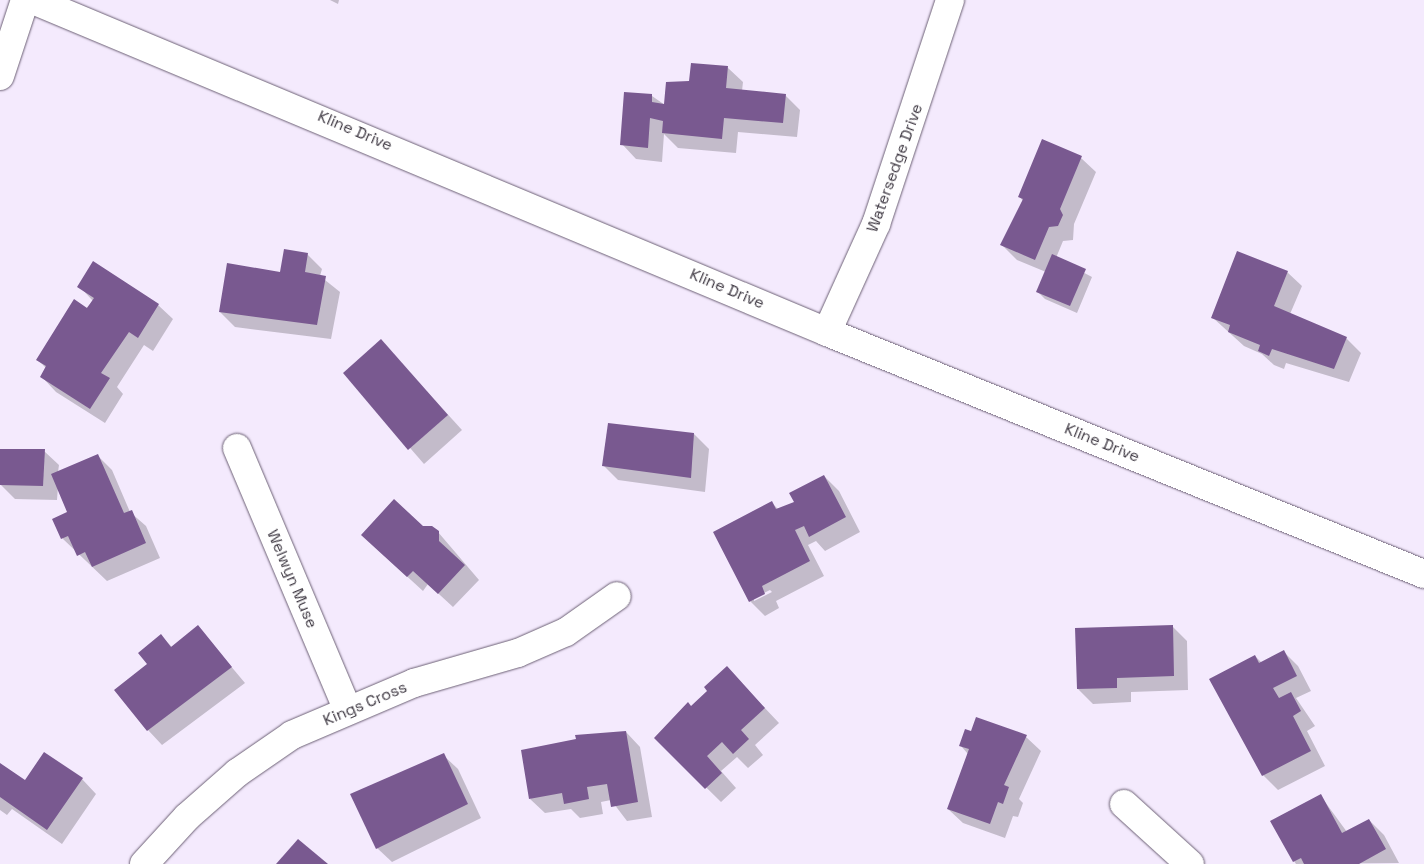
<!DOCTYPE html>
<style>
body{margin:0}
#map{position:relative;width:1424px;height:864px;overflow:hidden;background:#f4eafd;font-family:"Space Grotesk",sans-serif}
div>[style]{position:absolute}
.shadow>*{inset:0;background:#0003}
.building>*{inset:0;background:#795990}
.roads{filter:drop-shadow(0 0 1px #6c6075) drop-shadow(0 0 1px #6c6075)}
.street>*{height:28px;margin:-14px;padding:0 14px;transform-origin:14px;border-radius:14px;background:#fff}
span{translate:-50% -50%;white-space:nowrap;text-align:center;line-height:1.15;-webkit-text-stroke:5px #fff;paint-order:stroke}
.street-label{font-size:16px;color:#3e3842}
</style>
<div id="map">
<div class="shadow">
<i style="clip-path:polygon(330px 0,339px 0,338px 4px)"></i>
<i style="clip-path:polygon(692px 65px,728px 68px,743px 82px,742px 91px,785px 95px,800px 110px,797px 137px,738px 132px,736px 153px,678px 148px,664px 134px,662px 162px,636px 159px,622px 144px,652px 96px,665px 105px,690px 82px)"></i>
<i style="clip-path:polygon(1081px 158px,1096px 172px,1074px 224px,1073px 240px,1063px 241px,1056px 258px,1092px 277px,1077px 313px,1045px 299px,1038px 292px,1046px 272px,1017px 260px,1002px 245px,1023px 201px,1019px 196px)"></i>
<i style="clip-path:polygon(307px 254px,322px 269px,320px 276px,340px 292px,331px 339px,235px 327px,220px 312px)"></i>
<i style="clip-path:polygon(1287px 272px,1302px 286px,1290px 314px,1346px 338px,1361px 353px,1349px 382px,1286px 363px,1284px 369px,1274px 365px,1262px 354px,1244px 346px,1212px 317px)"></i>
<i style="clip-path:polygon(79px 286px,158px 305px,173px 319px,153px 351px,144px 345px,117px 387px,123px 394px,105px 423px,56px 392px,42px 377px,47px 369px,38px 360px,93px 301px)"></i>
<i style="clip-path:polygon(381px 341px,462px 430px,424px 464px,345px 373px)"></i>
<i style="clip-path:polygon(694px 434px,709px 449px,705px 492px,618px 480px,604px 466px)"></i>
<i style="clip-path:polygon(44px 451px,59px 465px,58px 472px,97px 455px,112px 470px,130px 512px,146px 526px,160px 558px,107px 581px,63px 539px,54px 519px,69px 513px,58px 486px,57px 500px,15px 499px,0 484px)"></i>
<i style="clip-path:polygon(evenodd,824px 476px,839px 491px,860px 532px,825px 551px,816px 541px,808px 545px,824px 576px,776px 601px,779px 608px,765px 616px,750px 601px,772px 503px,778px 509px,796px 503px,824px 476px,770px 590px,772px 592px,754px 601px,754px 598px,770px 590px)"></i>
<i style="clip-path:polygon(438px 532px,479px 580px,453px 607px,428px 584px,423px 591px,377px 549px)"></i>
<i style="clip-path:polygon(1172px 626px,1187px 641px,1188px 690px,1131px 692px,1131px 702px,1093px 704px,1078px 689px)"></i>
<i style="clip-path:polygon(198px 627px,245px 683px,162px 745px,148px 730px,149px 664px,161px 636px,172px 647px)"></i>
<i style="clip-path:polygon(1284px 652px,1298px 666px,1311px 691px,1296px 698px,1315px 726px,1307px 731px,1325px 766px,1278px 790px,1263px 775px,1255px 656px,1262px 663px)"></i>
<i style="clip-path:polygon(741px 683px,779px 723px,755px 745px,763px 755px,748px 768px,737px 757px,721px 771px,736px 788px,721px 802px,656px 738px,691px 707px)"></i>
<i style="clip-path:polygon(626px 732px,640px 747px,652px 817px,627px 821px,611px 800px,601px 802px,603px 814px,580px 818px,571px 809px,545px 813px,530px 799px)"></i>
<i style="clip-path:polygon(972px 732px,1026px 737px,1041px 751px,1019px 799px,1023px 803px,1018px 817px,1013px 816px,1005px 838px,963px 823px,948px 809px,968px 754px,961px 746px)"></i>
<i style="clip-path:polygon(443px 755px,458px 769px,481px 818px,392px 862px,377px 848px,351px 795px)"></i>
<i style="clip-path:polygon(0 765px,25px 782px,82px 779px,96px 794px,62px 844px,12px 809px,7px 815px,0 810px)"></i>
<i style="clip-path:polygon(1320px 795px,1347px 832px,1369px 820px,1384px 835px,1399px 863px,1296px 864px,1294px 861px)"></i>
</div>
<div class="building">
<i style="clip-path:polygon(691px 63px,728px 66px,726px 88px,786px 94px,783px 123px,724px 118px,722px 139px,662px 133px,663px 121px,650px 118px,648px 148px,620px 145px,624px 92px,652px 94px,652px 102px,664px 104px,666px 82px,689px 81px)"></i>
<i style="clip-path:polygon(1042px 139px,1082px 156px,1060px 209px,1063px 215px,1058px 226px,1049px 227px,1035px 260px,1000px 245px,1023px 199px,1018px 197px)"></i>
<i style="clip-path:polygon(284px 249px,308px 253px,305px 272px,326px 276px,317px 325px,219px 312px,227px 263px,280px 272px)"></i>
<i style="clip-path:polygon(1237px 251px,1288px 271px,1274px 306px,1347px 337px,1334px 369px,1272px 349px,1269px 356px,1258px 351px,1260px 345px,1228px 332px,1230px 325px,1211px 318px)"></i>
<i style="clip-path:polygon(1052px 254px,1086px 269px,1070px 306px,1036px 292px)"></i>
<i style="clip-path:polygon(93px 261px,159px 304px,138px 338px,129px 332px,101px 373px,110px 378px,90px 409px,40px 377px,46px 366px,36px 360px,74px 299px,87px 308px,94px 298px,77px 287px)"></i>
<i style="clip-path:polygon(381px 339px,448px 415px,408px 450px,343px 373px)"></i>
<i style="clip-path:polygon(608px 423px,694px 433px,691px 478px,602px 466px)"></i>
<i style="clip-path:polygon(0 449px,45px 449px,43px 486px,0 485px)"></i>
<i style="clip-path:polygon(98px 454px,124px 513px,132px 510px,146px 543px,92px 567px,85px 552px,77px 556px,68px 536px,61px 539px,52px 519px,67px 512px,51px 474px)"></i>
<i style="clip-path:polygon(824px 475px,846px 517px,809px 537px,804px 526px,795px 530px,810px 561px,762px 586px,765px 594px,749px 602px,713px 532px,772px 501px,776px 509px,794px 502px,789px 493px)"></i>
<i style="clip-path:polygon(394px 499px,423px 526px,432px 526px,439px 531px,439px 541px,465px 565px,438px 594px,413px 571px,407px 577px,361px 535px)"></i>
<i style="clip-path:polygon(198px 625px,232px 667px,147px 731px,114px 690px,147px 664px,138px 653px,161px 634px,171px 647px)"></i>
<i style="clip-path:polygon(1173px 625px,1174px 676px,1117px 678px,1117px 688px,1077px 689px,1075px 628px)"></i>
<i style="clip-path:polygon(1284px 650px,1297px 676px,1273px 688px,1279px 698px,1291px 692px,1301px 711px,1293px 716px,1311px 751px,1262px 776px,1209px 679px,1255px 655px,1259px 663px)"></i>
<i style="clip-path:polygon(727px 666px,765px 708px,741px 730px,749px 739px,733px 754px,722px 742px,707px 756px,722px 773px,705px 789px,654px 738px,688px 702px,691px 706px,707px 691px,704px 687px)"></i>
<i style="clip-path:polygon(976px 717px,1027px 735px,1004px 785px,1009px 787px,1003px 804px,998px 802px,990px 824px,947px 809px,969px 749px,959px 746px,965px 729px,971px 731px)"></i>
<i style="clip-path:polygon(626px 731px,638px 802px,611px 807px,607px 784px,587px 787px,589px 799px,564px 804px,562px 793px,529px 799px,521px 750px,576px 739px,575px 735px)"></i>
<i style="clip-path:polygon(44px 752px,83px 778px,47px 830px,0 797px,0 763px,25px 780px)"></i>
<i style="clip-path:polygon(444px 753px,468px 804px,376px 849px,350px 794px)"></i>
<i style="clip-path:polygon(1321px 794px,1342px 833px,1369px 819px,1386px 849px,1359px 864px,1304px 864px,1301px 858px,1293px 862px,1270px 821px)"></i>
<i style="clip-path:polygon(298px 839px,328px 864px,276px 864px)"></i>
</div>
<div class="roads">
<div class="street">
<i style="left:33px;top:0;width:861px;rotate:22.69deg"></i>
<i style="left:827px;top:332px;width:644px;rotate:22.07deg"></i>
<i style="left:0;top:76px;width:80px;rotate:-71.8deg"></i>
<i style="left:827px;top:332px;width:119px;rotate:-65.6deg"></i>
<i style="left:876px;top:224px;width:236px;rotate:-71.7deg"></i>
<i style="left:237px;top:448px;width:283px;rotate:67.1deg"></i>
<i style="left:1124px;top:804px;width:89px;rotate:42.3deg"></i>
<i style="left:144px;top:864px;width:64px;rotate:-47.5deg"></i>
<i style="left:187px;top:817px;width:67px;rotate:-41.3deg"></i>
<i style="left:237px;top:773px;width:67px;rotate:-34.6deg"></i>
<i style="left:292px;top:735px;width:133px;rotate:-23.1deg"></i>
<i style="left:414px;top:683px;width:108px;rotate:-16.1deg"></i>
<i style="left:518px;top:653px;width:52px;rotate:-23.6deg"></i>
<i style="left:566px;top:632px;width:62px;rotate:-35.2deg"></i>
</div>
</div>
<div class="street-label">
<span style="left:355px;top:131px;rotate:23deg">Kline Drive</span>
<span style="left:895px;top:168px;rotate:-70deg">Watersedge Drive</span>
<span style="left:727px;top:289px;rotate:23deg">Kline Drive</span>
<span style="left:1102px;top:443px;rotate:22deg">Kline Drive</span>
<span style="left:292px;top:579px;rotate:67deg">Welwyn Muse</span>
<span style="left:365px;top:704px;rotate:-23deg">Kings Cross</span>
</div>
</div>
